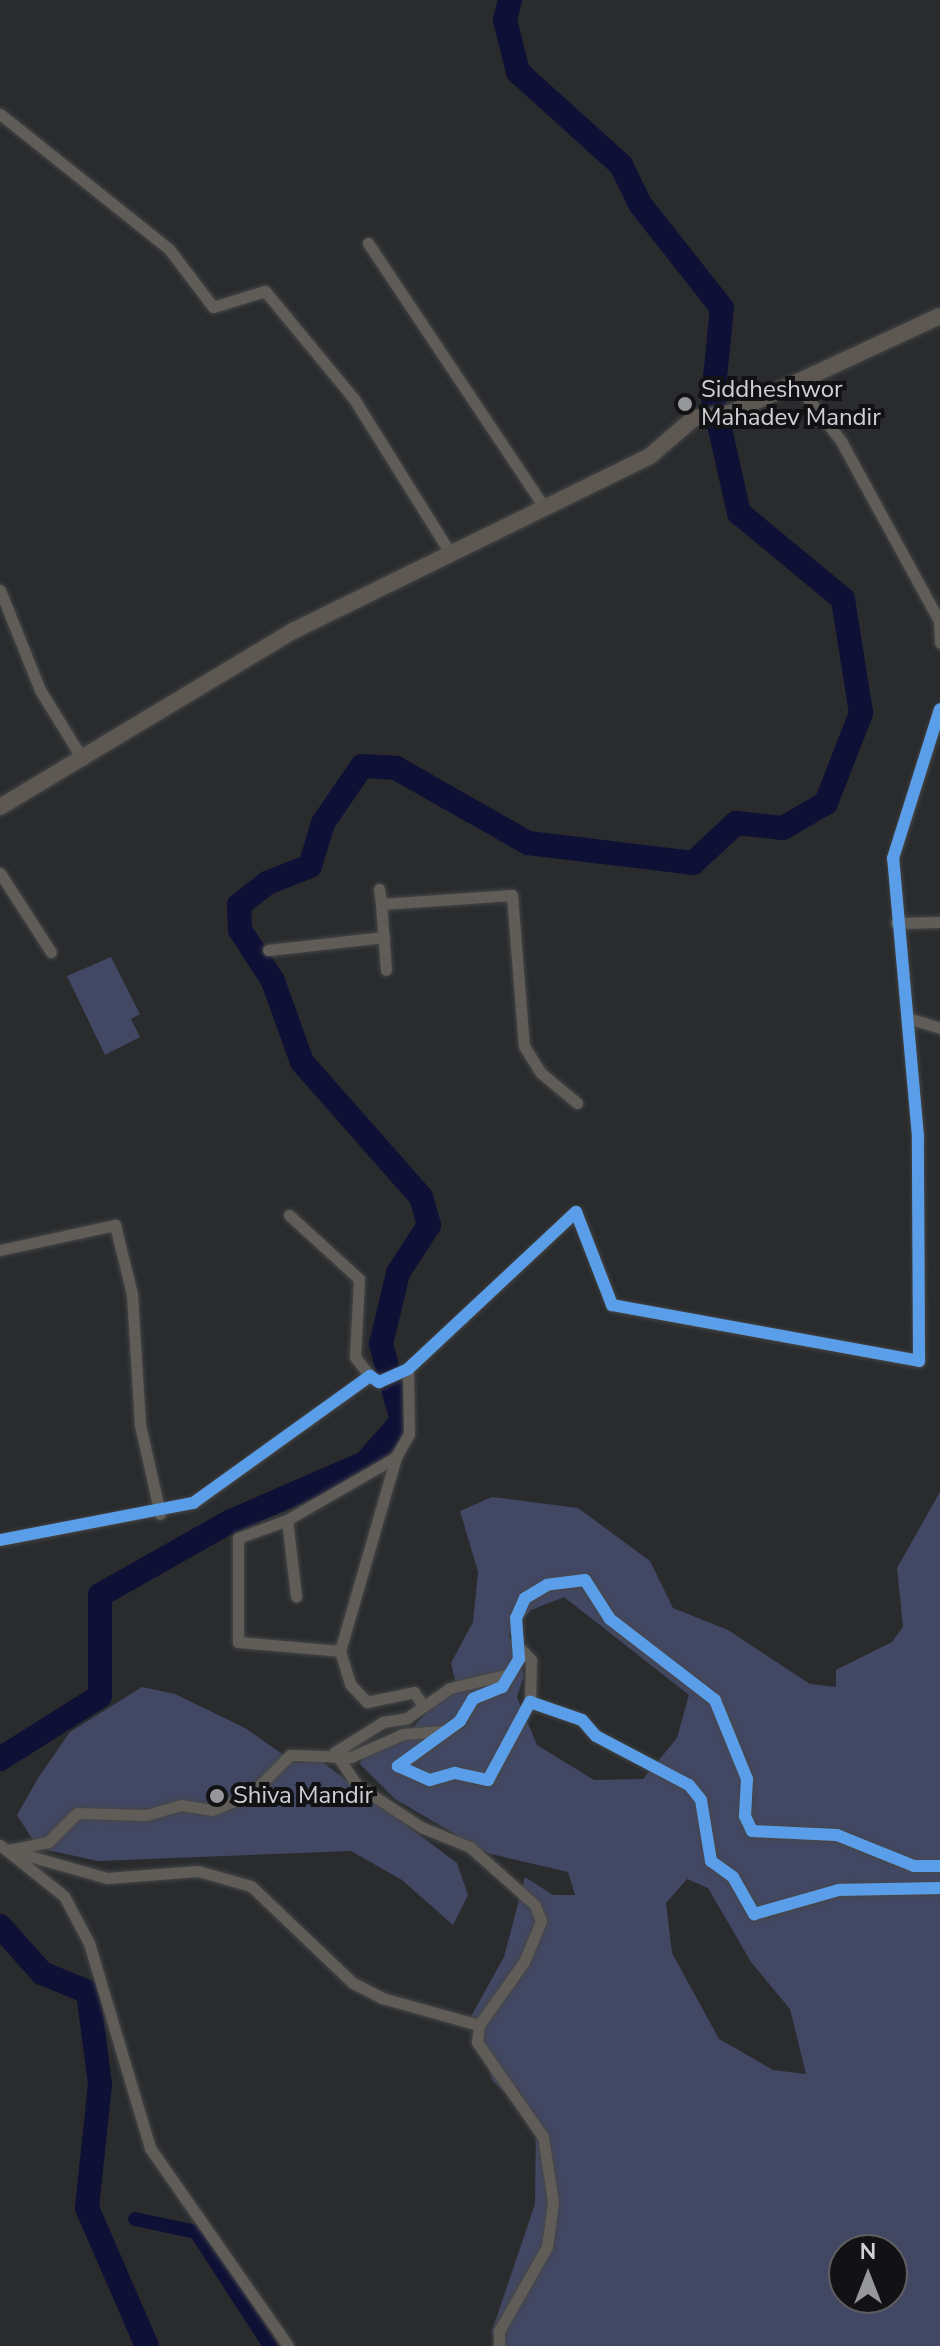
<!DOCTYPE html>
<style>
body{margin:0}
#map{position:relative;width:940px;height:2346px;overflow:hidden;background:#292b2d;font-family:"Nunito Sans",sans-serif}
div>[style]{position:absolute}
.green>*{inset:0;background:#424864}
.canal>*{height:14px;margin:-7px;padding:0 7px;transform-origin:7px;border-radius:7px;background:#0f1036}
.river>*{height:24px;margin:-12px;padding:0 12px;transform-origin:12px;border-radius:12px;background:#0f1036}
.roads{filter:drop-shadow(0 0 2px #454647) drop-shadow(0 0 2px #454647)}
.street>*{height:11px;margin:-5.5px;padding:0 5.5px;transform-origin:5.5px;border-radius:5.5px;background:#605d58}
.secondary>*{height:16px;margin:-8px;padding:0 8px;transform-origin:8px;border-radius:8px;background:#5e5852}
.cycleway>*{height:12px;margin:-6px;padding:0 6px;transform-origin:6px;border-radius:6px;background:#5a9eea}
.dots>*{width:22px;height:22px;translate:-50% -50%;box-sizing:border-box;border:4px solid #121214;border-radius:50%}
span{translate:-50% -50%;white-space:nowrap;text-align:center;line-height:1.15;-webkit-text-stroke:8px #121214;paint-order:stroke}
.poi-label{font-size:24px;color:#d0d1d4}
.left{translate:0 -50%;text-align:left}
.north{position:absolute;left:828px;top:2234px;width:80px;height:80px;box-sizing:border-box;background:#121214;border:2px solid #5e5e61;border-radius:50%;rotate:0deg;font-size:22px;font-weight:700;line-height:32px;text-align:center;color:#d0d1d4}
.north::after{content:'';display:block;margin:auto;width:28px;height:36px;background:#96979a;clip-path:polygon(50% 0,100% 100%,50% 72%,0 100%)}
</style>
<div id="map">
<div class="green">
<i style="clip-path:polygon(111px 957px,140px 1014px,131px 1019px,140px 1037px,105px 1055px,67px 976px)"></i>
<i style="clip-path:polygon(evenodd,940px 1492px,940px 2346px,496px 2346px,492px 2331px,535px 2204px,536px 2123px,493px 2081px,469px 2020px,504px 1957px,525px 1877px,553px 1895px,575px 1895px,568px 1872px,487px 1853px,395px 1799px,360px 1764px,363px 1755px,403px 1739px,455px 1680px,451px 1663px,473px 1622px,478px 1572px,460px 1511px,492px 1497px,578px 1508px,650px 1561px,673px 1608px,728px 1630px,810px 1684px,836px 1687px,836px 1670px,892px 1642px,903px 1627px,897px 1568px,940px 1492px,564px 1597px,689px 1695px,677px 1738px,643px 1779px,594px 1780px,537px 1745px,517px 1697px,524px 1675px,509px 1635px,531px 1610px,564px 1597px,940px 1492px,687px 1879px,708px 1888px,751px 1962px,790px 2009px,806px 2074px,773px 2070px,719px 2039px,672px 1953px,666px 1903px,687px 1879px,940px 1492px,844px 2250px,892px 2250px,892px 2298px,844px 2298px,844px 2250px)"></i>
<i style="clip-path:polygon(142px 1687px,175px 1694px,245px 1728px,295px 1763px,321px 1761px,457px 1863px,468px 1895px,453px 1925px,402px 1880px,351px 1851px,98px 1861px,38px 1848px,17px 1815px,38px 1778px,70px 1732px)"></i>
</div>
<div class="canal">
<i style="left:135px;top:2219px;width:62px;rotate:12deg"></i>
<i style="left:196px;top:2232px;width:136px;rotate:57deg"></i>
</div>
<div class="river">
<i style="left:0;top:1759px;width:118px;rotate:-32.2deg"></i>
<i style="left:100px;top:1696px;width:101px;rotate:-90deg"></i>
<i style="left:100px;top:1595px;width:148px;rotate:-29.5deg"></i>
<i style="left:229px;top:1522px;width:148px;rotate:-23.5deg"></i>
<i style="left:365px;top:1463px;width:56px;rotate:-48.6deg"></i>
<i style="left:402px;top:1421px;width:80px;rotate:-105.3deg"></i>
<i style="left:381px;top:1344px;width:73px;rotate:-76.5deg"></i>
<i style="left:398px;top:1273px;width:57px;rotate:-57.1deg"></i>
<i style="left:429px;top:1225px;width:29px;rotate:-106deg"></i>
<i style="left:421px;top:1197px;width:180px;rotate:-131.4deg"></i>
<i style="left:302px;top:1062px;width:86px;rotate:-109.7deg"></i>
<i style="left:273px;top:981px;width:61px;rotate:-122.9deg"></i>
<i style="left:240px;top:930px;width:25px;rotate:-92deg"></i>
<i style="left:239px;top:905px;width:36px;rotate:-38deg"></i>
<i style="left:267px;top:883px;width:46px;rotate:-21.6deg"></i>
<i style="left:310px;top:866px;width:45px;rotate:-73.2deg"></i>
<i style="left:323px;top:823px;width:69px;rotate:-55.6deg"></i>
<i style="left:362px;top:766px;width:34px;rotate:3deg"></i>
<i style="left:396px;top:768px;width:152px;rotate:29.6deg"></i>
<i style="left:528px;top:843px;width:166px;rotate:6.9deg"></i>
<i style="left:693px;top:863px;width:59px;rotate:-42.9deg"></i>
<i style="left:736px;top:823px;width:47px;rotate:6.1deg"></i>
<i style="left:783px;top:828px;width:50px;rotate:-30.2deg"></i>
<i style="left:826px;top:803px;width:97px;rotate:-68.7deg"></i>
<i style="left:861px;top:713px;width:115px;rotate:-99deg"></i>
<i style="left:843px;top:599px;width:135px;rotate:-140.4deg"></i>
<i style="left:739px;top:513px;width:118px;rotate:-102.7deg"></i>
<i style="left:713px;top:398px;width:90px;rotate:-84.3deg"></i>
<i style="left:722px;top:308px;width:132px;rotate:-128.3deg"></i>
<i style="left:640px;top:204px;width:43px;rotate:-116deg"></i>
<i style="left:621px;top:165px;width:139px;rotate:-137.9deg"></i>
<i style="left:518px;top:72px;width:54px;rotate:-104deg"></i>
<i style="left:505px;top:20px;width:21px;rotate:-76deg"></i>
<i style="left:0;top:1926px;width:63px;rotate:48.2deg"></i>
<i style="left:42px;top:1973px;width:50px;rotate:22.4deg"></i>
<i style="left:88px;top:1992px;width:93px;rotate:82.6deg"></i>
<i style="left:100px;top:2084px;width:125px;rotate:96deg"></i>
<i style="left:87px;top:2208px;width:150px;rotate:66.5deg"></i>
</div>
<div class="roads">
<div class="street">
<i style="left:0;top:114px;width:216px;rotate:38.6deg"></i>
<i style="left:169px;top:249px;width:73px;rotate:52.8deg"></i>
<i style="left:213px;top:307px;width:54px;rotate:-17.1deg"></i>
<i style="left:265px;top:291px;width:140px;rotate:50.5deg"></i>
<i style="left:354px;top:399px;width:179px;rotate:58deg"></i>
<i style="left:368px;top:243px;width:314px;rotate:56.3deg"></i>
<i style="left:797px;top:384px;width:72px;rotate:52.3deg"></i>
<i style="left:841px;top:441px;width:205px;rotate:61.4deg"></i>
<i style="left:939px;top:621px;width:22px;rotate:87deg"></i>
<i style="left:0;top:590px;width:108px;rotate:68.2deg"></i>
<i style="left:40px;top:690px;width:82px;rotate:58.4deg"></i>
<i style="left:0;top:873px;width:94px;rotate:57.2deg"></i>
<i style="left:379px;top:889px;width:15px;rotate:82deg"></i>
<i style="left:381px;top:904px;width:131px;rotate:-3.9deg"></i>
<i style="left:512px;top:895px;width:151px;rotate:85.5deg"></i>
<i style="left:524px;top:1046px;width:32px;rotate:58deg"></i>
<i style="left:541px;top:1073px;width:47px;rotate:39.8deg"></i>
<i style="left:381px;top:904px;width:66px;rotate:85.7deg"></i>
<i style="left:896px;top:923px;width:44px;rotate:-1.3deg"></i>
<i style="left:268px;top:950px;width:117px;rotate:-6.4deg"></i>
<i style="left:908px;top:1018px;width:34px;rotate:17deg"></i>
<i style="left:289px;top:1215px;width:95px;rotate:42.4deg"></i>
<i style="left:359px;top:1279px;width:78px;rotate:92.9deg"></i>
<i style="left:355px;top:1357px;width:24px;rotate:52deg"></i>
<i style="left:0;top:1250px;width:118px;rotate:-12.3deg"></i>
<i style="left:115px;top:1225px;width:71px;rotate:76.2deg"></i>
<i style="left:132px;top:1294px;width:131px;rotate:86.5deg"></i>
<i style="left:140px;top:1425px;width:91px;rotate:77.3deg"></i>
<i style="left:396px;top:1457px;width:126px;rotate:150deg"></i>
<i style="left:287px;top:1520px;width:52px;rotate:159.8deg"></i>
<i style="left:238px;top:1538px;width:104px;rotate:90deg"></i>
<i style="left:238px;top:1642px;width:102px;rotate:5deg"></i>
<i style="left:340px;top:1651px;width:202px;rotate:-73.9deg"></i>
<i style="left:396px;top:1457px;width:26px;rotate:-61deg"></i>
<i style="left:409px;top:1434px;width:65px;rotate:-90.9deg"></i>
<i style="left:287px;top:1520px;width:77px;rotate:83.2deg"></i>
<i style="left:0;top:1540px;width:197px;rotate:-10.9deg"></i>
<i style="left:193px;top:1503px;width:218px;rotate:-35.7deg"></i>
<i style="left:370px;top:1376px;width:11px;rotate:34deg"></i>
<i style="left:379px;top:1382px;width:32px;rotate:-24deg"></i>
<i style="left:408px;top:1369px;width:230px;rotate:-43.1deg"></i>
<i style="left:576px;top:1212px;width:100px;rotate:68.8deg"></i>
<i style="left:612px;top:1305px;width:312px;rotate:10.3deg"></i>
<i style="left:919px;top:1361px;width:224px;rotate:-90.3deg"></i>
<i style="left:918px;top:1137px;width:280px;rotate:-95.1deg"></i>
<i style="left:893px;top:858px;width:156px;rotate:-72.5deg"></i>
<i style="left:519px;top:1647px;width:18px;rotate:47deg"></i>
<i style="left:531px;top:1660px;width:42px;rotate:91.4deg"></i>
<i style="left:340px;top:1651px;width:34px;rotate:73deg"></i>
<i style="left:350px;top:1684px;width:25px;rotate:47deg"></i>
<i style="left:367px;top:1702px;width:48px;rotate:-12deg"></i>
<i style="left:414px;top:1692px;width:17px;rotate:57deg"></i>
<i style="left:444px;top:1731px;width:41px;rotate:175.8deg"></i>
<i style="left:403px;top:1734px;width:57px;rotate:156.1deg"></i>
<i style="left:351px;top:1757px;width:61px;rotate:-178.1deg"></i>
<i style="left:290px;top:1755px;width:57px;rotate:135deg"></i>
<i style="left:250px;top:1795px;width:41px;rotate:158.5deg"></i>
<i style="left:212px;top:1810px;width:31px;rotate:-171deg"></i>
<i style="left:181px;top:1805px;width:37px;rotate:164deg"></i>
<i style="left:145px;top:1815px;width:68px;rotate:-178.3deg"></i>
<i style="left:77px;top:1813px;width:41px;rotate:135deg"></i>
<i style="left:48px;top:1842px;width:41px;rotate:168.7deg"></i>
<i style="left:8px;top:1850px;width:103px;rotate:15.8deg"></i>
<i style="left:107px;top:1878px;width:91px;rotate:-4.4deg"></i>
<i style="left:198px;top:1871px;width:55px;rotate:15.8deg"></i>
<i style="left:251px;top:1886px;width:141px;rotate:43.6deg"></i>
<i style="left:353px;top:1983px;width:33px;rotate:27deg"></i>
<i style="left:382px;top:1998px;width:101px;rotate:15.6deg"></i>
<i style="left:0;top:1845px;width:82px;rotate:38.6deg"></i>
<i style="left:64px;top:1896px;width:53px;rotate:62deg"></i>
<i style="left:89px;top:1943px;width:214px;rotate:73.4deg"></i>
<i style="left:150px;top:2148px;width:241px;rotate:55.1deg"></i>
<i style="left:940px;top:1866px;width:26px;rotate:180deg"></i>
<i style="left:914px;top:1866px;width:83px;rotate:-158.1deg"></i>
<i style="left:837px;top:1835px;width:85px;rotate:-177.3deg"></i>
<i style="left:752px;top:1831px;width:17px;rotate:-115deg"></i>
<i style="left:745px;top:1816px;width:37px;rotate:-87deg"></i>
<i style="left:747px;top:1779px;width:85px;rotate:-112.1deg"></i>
<i style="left:715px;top:1700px;width:133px;rotate:-142.4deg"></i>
<i style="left:610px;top:1619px;width:46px;rotate:-122.7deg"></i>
<i style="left:585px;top:1580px;width:38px;rotate:173deg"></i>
<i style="left:547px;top:1585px;width:26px;rotate:149deg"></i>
<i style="left:525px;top:1598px;width:22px;rotate:114deg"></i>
<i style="left:516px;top:1618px;width:41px;rotate:85.8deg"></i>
<i style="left:519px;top:1659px;width:33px;rotate:121deg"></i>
<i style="left:502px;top:1687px;width:31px;rotate:158deg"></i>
<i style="left:473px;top:1699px;width:26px;rotate:121deg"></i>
<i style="left:460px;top:1721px;width:77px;rotate:144deg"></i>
<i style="left:398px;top:1766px;width:35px;rotate:24deg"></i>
<i style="left:430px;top:1780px;width:26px;rotate:-16deg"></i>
<i style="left:455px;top:1773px;width:34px;rotate:12deg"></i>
<i style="left:488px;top:1780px;width:89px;rotate:-61.7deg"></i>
<i style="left:530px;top:1702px;width:55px;rotate:19.1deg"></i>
<i style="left:582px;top:1720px;width:21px;rotate:49deg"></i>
<i style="left:596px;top:1736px;width:105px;rotate:27.8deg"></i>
<i style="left:689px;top:1785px;width:19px;rotate:51deg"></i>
<i style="left:701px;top:1800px;width:62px;rotate:80.7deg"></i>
<i style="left:711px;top:1861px;width:27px;rotate:36deg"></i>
<i style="left:733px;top:1877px;width:43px;rotate:60.4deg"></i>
<i style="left:754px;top:1914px;width:88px;rotate:-15.8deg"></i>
<i style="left:839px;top:1890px;width:101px;rotate:-1.1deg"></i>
<i style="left:499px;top:2346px;width:15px;rotate:-90deg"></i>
<i style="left:499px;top:2331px;width:97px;rotate:-60.3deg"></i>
<i style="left:547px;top:2247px;width:45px;rotate:-82.4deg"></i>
<i style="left:553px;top:2202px;width:66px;rotate:-98.7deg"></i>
<i style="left:543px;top:2137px;width:116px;rotate:-124.8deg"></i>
<i style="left:477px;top:2042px;width:17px;rotate:-83deg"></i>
<i style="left:479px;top:2025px;width:77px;rotate:-54.5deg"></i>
<i style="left:524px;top:1962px;width:44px;rotate:-67.5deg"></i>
<i style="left:541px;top:1921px;width:17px;rotate:-111deg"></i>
<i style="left:535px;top:1905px;width:87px;rotate:-138.3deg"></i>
<i style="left:470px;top:1847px;width:53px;rotate:-157.8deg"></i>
<i style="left:421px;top:1827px;width:77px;rotate:-146.7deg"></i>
<i style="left:357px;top:1785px;width:40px;rotate:-124deg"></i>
<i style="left:335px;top:1752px;width:57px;rotate:-32deg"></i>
<i style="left:383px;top:1722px;width:24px;rotate:-9deg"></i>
<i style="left:407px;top:1718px;width:52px;rotate:-34.9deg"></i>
<i style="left:450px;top:1688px;width:62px;rotate:-13.1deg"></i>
</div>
<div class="secondary">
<i style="left:0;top:807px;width:342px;rotate:-31deg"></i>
<i style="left:293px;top:631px;width:398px;rotate:-26.1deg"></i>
<i style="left:650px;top:456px;width:58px;rotate:-40.8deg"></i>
<i style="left:694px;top:418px;width:37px;rotate:-8deg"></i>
<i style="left:731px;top:413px;width:230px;rotate:-24.9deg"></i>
</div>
</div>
<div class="cycleway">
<i style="left:0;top:1540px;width:197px;rotate:-10.9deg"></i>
<i style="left:193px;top:1503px;width:218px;rotate:-35.7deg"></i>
<i style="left:370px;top:1376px;width:11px;rotate:34deg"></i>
<i style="left:379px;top:1382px;width:32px;rotate:-24deg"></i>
<i style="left:408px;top:1369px;width:230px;rotate:-43.1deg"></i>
<i style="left:576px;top:1212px;width:100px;rotate:68.8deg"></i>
<i style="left:612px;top:1305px;width:312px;rotate:10.3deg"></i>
<i style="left:919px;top:1361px;width:224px;rotate:-90.3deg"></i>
<i style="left:918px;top:1137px;width:280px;rotate:-95.1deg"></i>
<i style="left:893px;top:858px;width:156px;rotate:-72.5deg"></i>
<i style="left:940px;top:1866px;width:26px;rotate:180deg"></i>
<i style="left:914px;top:1866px;width:83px;rotate:-158.1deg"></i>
<i style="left:837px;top:1835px;width:85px;rotate:-177.3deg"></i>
<i style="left:752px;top:1831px;width:17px;rotate:-115deg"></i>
<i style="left:745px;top:1816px;width:37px;rotate:-87deg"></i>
<i style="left:747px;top:1779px;width:85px;rotate:-112.1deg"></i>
<i style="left:715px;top:1700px;width:133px;rotate:-142.4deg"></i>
<i style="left:610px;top:1619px;width:46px;rotate:-122.7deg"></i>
<i style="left:585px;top:1580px;width:38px;rotate:173deg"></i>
<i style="left:547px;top:1585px;width:26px;rotate:149deg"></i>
<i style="left:525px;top:1598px;width:22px;rotate:114deg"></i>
<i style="left:516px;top:1618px;width:41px;rotate:85.8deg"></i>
<i style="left:519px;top:1659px;width:33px;rotate:121deg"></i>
<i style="left:502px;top:1687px;width:31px;rotate:158deg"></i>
<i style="left:473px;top:1699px;width:26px;rotate:121deg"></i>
<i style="left:460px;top:1721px;width:77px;rotate:144deg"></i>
<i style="left:398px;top:1766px;width:35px;rotate:24deg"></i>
<i style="left:430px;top:1780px;width:26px;rotate:-16deg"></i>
<i style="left:455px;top:1773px;width:34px;rotate:12deg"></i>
<i style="left:488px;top:1780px;width:89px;rotate:-61.7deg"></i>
<i style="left:530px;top:1702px;width:55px;rotate:19.1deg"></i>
<i style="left:582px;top:1720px;width:21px;rotate:49deg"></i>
<i style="left:596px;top:1736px;width:105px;rotate:27.8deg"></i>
<i style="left:689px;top:1785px;width:19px;rotate:51deg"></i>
<i style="left:701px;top:1800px;width:62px;rotate:80.7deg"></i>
<i style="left:711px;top:1861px;width:27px;rotate:36deg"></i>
<i style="left:733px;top:1877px;width:43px;rotate:60.4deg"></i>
<i style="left:754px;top:1914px;width:88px;rotate:-15.8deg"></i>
<i style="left:839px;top:1890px;width:101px;rotate:-1.1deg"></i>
</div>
<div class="dots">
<i style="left:685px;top:404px;background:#96979a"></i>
<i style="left:217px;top:1796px;background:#96979a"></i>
</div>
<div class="poi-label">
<span class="left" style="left:701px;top:404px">Siddheshwor<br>Mahadev Mandir</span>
<span class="left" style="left:233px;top:1796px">Shiva Mandir</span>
</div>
<div class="north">N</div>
</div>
